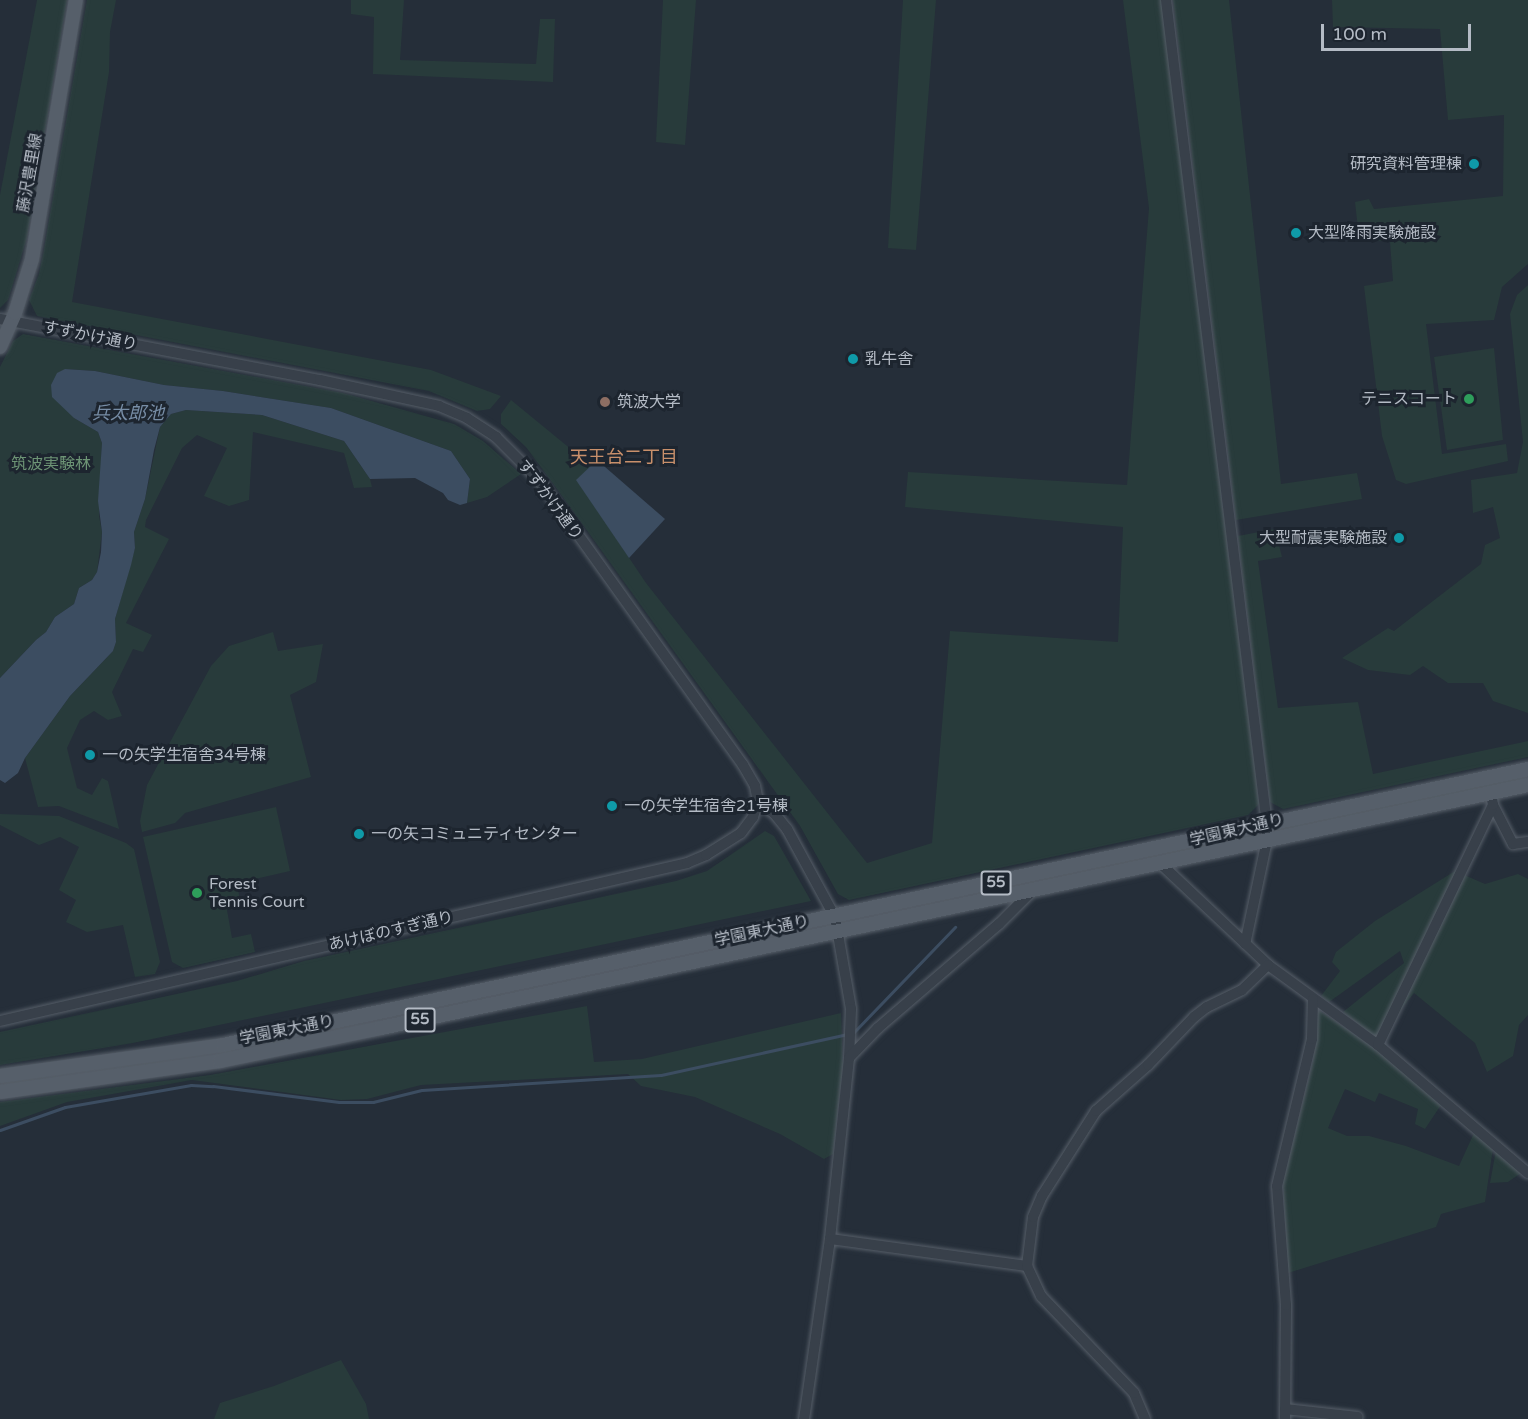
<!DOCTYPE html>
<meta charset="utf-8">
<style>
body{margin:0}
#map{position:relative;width:1528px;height:1419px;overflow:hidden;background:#252e39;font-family:"Varela Round","Noto Sans JP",sans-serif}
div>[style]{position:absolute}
.green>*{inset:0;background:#283b3b}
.water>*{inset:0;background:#3c4d61}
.stream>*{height:3px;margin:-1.5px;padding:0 1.5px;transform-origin:1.5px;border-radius:1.5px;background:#3c4d61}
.roads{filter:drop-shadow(0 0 2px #565e68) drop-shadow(0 0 2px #565e68)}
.minor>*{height:10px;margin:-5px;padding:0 5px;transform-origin:5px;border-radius:5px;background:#38404a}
.major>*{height:14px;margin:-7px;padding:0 7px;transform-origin:7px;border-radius:7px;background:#565f6a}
.dots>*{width:16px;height:16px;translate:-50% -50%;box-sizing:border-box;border:3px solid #1d252f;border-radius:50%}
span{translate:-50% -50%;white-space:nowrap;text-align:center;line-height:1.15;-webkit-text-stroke:6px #1d252f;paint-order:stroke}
.shield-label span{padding:2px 4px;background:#1d252f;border:2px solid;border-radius:4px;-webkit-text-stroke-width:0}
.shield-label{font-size:15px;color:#b4bbc5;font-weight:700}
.poi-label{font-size:16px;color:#b4bbc5}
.right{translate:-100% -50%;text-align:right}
.left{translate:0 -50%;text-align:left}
.street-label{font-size:16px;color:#b4bbc5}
.park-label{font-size:16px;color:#6d9475}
.water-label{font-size:18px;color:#778da6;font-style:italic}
.neighbourhood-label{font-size:18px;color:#c9906b}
.scale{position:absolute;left:1321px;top:24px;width:150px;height:27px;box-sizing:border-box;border:3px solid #b4bbc5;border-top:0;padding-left:8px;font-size:18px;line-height:21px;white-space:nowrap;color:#b4bbc5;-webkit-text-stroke:4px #1d252f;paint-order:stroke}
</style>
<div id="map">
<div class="green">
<i style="clip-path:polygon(37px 0,67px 0,27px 238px,8px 300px,0 308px,0 195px)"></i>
<i style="clip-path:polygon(87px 0,116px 0,110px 32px,109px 72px,72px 302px,431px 370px,501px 396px,490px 409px,477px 411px,429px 391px,37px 316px,29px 300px,39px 274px,44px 249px)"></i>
<i style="clip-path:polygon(351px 0,404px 0,400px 60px,536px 64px,540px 19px,555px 19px,553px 82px,373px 74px,374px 17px,351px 14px)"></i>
<i style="clip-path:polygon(663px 0,696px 0,685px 145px,656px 142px)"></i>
<i style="clip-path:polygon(903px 0,936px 0,916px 250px,888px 248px)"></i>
<i style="clip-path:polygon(1123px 0,1161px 0,1259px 804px,1248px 815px,849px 900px,838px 894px,800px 826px,560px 493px,526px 447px,501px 424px,501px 414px,511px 400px,583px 459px,589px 453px,597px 460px,577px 480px,646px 583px,867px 863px,932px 843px,950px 631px,1118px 642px,1123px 527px,905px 507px,908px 472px,1127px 485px,1149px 208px)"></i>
<i style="clip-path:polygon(1173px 0,1229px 0,1281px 484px,1357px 473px,1362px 499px,1236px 520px)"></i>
<i style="clip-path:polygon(1332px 0,1528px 0,1528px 264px,1502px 287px,1494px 320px,1426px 324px,1442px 454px,1506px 444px,1508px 461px,1406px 484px,1396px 480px,1382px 436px,1364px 286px,1393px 281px,1390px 242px,1359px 238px,1355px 202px,1369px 199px,1374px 209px,1503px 196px,1504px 115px,1448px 120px,1440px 29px,1333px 27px)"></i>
<i style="clip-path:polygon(1528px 285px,1528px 713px,1493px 701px,1483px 683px,1448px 683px,1423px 666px,1410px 675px,1368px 670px,1342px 658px,1388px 628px,1394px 631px,1481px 564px,1485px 545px,1500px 538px,1493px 507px,1473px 513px,1471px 480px,1517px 473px,1523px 442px,1510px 314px,1517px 295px)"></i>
<i style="clip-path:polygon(23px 334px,343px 393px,454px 424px,483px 441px,521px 474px,487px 497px,467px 503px,470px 479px,451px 451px,331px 408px,223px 391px,164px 385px,95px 371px,65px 369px,74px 418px,98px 432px,102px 443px,99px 516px,102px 532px,97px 572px,92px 580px,79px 588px,74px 604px,55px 617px,46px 632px,36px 640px,0 678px,0 367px,13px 341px)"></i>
<i style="clip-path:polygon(1494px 348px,1503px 440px,1447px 450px,1434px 357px)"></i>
<i style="clip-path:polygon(186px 410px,262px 415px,344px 441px,370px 479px,372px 487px,354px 488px,344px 453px,253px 432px,249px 500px,229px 506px,204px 496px,227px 448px,197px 435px,182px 448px,146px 520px,145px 527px,169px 539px,126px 623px,152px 635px,143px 652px,133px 649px,112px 692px,122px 716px,108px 720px,94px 711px,80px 720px,67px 748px,77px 788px,92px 795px,102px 778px,108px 781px,119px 829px,59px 806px,38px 807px,25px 758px,70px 696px,113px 651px,116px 642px,115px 619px,135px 548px,134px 532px,145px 499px,160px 427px,171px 414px)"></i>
<i style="clip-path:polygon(1275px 529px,1282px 557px,1258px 561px,1278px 708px,1358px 702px,1373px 774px,1528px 741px,1528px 757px,1283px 809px,1270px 802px,1238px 536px)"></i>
<i style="clip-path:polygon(273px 632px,278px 651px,323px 644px,316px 682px,290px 695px,311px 777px,185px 813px,175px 823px,142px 832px,140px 821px,147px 785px,211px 666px,229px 646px)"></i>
<i style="clip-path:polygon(276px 807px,290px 871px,237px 883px,241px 907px,227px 910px,232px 938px,251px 934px,255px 952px,183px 968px,172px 962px,143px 837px)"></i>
<i style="clip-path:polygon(0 814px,59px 816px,126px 843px,134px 849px,160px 962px,155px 974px,135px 977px,123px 925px,87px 932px,66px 922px,76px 900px,59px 890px,79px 847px,60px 837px,39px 845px,0 825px)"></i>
<i style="clip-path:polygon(765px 831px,774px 836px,811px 901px,133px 1043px,0 1065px,0 1032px,237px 981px,304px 961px,676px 881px,707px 871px)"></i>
<i style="clip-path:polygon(1455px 871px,1485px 884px,1518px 874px,1528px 879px,1528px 1015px,1519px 1025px,1513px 1056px,1487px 1072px,1475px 1043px,1414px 993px,1377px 1039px,1343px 1012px,1404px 963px,1400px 951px,1329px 1002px,1321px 996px,1340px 971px,1332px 962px,1336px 952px,1375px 921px)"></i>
<i style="clip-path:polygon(587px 1006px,594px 1062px,642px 1059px,841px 1013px,843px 1064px,833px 1154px,824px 1159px,780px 1134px,695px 1097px,641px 1086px,628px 1074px,421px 1085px,367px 1099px,341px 1100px,192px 1080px,67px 1102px,0 1126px,0 1102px,210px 1075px)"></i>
<i style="clip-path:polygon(1320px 1011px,1378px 1050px,1441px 1105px,1425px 1129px,1415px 1124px,1418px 1109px,1379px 1093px,1375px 1102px,1345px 1089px,1328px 1128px,1347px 1136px,1369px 1136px,1406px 1146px,1459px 1166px,1474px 1133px,1493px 1148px,1485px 1202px,1441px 1214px,1436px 1227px,1288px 1273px,1283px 1183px,1313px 1061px,1317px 1035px,1317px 1013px)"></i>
<i style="clip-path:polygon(1496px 1150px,1521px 1173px,1508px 1182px,1490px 1183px)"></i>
<i style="clip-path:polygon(341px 1360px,366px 1404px,369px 1419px,214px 1419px,220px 1403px,274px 1386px)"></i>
</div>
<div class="water">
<i style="clip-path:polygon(65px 369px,95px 371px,164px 385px,223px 391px,331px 408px,451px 451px,470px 479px,467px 503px,460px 505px,448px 500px,443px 493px,415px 478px,370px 479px,344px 441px,262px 415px,186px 410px,171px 414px,160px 427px,154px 450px,145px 499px,134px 532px,135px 548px,131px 565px,115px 619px,116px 642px,113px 651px,70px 696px,25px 758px,18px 773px,5px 783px,0 780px,0 678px,36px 640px,46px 632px,55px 617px,74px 604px,79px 588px,92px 580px,97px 572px,101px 552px,102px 532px,98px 501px,102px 443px,98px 432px,74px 418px,52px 397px,51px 385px,57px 373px)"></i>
<i style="clip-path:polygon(597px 460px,665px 519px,629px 558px,576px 480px)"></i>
</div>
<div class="stream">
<i style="left:854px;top:1032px;width:146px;rotate:-46.1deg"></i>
<i style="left:0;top:1130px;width:69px;rotate:-19.5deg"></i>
<i style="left:65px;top:1107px;width:128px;rotate:-9.9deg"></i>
<i style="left:191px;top:1085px;width:22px;rotate:3deg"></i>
<i style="left:213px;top:1086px;width:127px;rotate:7.2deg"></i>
<i style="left:339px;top:1102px;width:34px"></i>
<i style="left:373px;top:1102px;width:50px;rotate:-13.8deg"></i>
<i style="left:422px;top:1090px;width:239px;rotate:-3.6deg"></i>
<i style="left:661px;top:1075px;width:191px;rotate:-12.4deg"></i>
</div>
<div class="roads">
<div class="minor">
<i style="left:1166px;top:0;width:831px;rotate:83.02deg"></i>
<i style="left:1267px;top:825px;width:15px;rotate:90deg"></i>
<i style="left:1267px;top:840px;width:106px;rotate:101.9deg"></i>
<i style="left:0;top:319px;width:326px;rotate:10.8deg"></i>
<i style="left:320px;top:380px;width:122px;rotate:12.3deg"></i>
<i style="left:439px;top:406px;width:30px;rotate:23deg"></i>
<i style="left:467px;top:418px;width:35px;rotate:33deg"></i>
<i style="left:496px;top:437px;width:61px;rotate:45deg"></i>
<i style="left:539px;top:480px;width:350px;rotate:54.4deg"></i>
<i style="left:743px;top:765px;width:24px;rotate:60deg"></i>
<i style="left:755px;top:786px;width:16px;rotate:79deg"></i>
<i style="left:758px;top:802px;width:19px;rotate:35deg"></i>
<i style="left:774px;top:813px;width:21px;rotate:51deg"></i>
<i style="left:787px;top:829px;width:100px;rotate:61.4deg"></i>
<i style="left:835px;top:917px;width:93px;rotate:80.1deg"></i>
<i style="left:851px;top:1009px;width:49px;rotate:92.3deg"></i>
<i style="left:849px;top:1058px;width:182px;rotate:96deg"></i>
<i style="left:830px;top:1239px;width:182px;rotate:98.2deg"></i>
<i style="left:1493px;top:805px;width:44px;rotate:62.9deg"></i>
<i style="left:1513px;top:844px;width:15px;rotate:-8deg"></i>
<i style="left:1162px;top:865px;width:146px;rotate:43.3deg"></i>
<i style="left:1268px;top:965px;width:136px;rotate:36deg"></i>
<i style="left:1378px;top:1045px;width:197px;rotate:40.5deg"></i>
<i style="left:0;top:1021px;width:705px;rotate:-12.95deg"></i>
<i style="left:687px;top:863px;width:21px;rotate:-23deg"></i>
<i style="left:706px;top:855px;width:41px;rotate:-32.2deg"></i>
<i style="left:741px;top:833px;width:20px;rotate:-53deg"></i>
<i style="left:753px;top:817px;width:16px;rotate:-72deg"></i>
<i style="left:1378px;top:1045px;width:266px;rotate:-64.4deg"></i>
<i style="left:1493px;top:805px;width:12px;rotate:-99deg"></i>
<i style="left:849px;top:1058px;width:42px;rotate:-46deg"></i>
<i style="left:878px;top:1028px;width:160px;rotate:-40.7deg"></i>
<i style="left:999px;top:924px;width:49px;rotate:-45deg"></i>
<i style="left:830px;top:1239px;width:199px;rotate:7.8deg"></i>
<i style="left:1285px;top:1409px;width:73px;rotate:6.3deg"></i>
<i style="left:1145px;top:1419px;width:28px;rotate:-113deg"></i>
<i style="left:1134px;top:1393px;width:134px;rotate:-133.8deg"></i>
<i style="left:1041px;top:1296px;width:33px;rotate:-115deg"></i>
<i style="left:1027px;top:1266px;width:49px;rotate:-83deg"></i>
<i style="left:1033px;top:1217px;width:23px;rotate:-67deg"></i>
<i style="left:1042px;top:1196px;width:101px;rotate:-57.6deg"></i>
<i style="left:1096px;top:1111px;width:69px;rotate:-41.5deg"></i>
<i style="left:1148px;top:1065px;width:66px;rotate:-46.2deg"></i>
<i style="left:1194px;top:1017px;width:16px;rotate:-38deg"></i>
<i style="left:1207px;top:1007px;width:39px;rotate:-26deg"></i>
<i style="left:1242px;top:990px;width:36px;rotate:-44deg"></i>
<i style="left:1285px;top:1419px;width:114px;rotate:-89.5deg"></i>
<i style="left:1286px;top:1305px;width:119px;rotate:-94.3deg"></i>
<i style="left:1277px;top:1186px;width:151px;rotate:-76.6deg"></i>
<i style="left:1312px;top:1039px;width:40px;rotate:-88.6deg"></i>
</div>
<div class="major">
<i style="left:0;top:347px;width:37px;rotate:-66deg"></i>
<i style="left:15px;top:313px;width:57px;rotate:-72.5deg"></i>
<i style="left:32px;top:259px;width:263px;rotate:-80.4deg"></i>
<i style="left:0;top:1076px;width:225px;rotate:-7.9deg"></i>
<i style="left:223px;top:1045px;width:1334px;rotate:-11.94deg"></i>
<i style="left:0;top:1092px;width:222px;rotate:-8deg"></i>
<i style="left:220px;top:1061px;width:164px;rotate:-11.6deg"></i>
<i style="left:381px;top:1028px;width:1172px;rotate:-11.96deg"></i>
</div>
</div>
<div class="dots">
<i style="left:1474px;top:164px;background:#0f9aa8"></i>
<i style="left:1296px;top:233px;background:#0f9aa8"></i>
<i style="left:853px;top:359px;background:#0f9aa8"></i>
<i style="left:1469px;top:399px;background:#2e9e5b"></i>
<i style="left:605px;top:402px;background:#8d6e63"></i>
<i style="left:1399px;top:538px;background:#0f9aa8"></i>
<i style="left:90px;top:755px;background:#0f9aa8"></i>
<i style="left:612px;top:806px;background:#0f9aa8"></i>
<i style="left:359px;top:834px;background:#0f9aa8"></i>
<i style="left:197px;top:893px;background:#2e9e5b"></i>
</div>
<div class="shield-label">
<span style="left:996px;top:883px">55</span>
<span style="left:420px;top:1020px">55</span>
</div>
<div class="poi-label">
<span class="right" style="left:1462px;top:164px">研究資料管理棟</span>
<span class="left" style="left:1308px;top:233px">大型降雨実験施設</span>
<span class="left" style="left:865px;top:359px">乳牛舎</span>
<span class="right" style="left:1457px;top:399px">テニスコート</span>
<span class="left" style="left:617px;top:402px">筑波大学</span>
<span class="right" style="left:1387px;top:538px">大型耐震実験施設</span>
<span class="left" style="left:102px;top:755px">一の矢学生宿舎34号棟</span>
<span class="left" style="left:624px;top:806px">一の矢学生宿舎21号棟</span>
<span class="left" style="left:371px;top:834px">一の矢コミュニティセンター</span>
<span class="left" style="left:209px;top:893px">Forest<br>Tennis Court</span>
</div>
<div class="street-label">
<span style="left:30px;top:173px;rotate:-80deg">藤沢豊里線</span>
<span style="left:90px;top:336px;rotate:11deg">すずかけ通り</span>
<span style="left:550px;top:500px;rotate:53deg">すずかけ通り</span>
<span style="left:1237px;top:830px;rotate:-13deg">学園東大通り</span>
<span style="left:391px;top:931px;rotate:-13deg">あけぼのすぎ通り</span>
<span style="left:762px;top:931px;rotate:-12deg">学園東大通り</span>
<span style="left:287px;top:1030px;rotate:-11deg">学園東大通り</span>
</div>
<div class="park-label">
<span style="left:51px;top:464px">筑波実験林</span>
</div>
<div class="water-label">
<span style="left:128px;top:413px">兵太郎池</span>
</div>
<div class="neighbourhood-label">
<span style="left:624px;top:457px">天王台二丁目</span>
</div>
<div class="scale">100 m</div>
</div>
